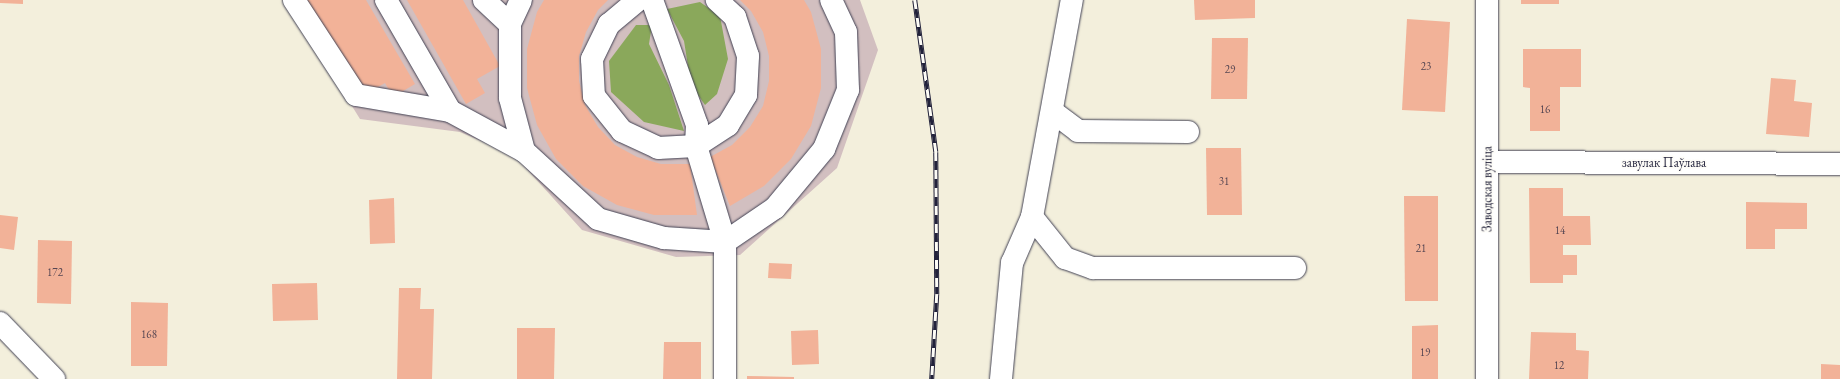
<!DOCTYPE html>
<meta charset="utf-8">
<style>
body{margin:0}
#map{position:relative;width:1840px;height:379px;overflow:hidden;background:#f3efdc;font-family:"EB Garamond",serif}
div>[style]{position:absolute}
.industrial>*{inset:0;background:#d2bfc0}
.forest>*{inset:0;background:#8aa85b}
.building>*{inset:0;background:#f2b298}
.roads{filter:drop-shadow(0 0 1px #414153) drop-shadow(0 0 1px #414153)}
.minor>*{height:22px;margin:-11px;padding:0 11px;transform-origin:11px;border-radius:11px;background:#fff}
.rail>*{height:4.5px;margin-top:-2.25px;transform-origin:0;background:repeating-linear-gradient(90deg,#fdfcf7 0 9px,#22223b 0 18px);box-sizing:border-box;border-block:1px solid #22223b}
span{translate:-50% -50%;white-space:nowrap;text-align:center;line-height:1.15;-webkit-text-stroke:3px #fdfcf7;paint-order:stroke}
.number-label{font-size:11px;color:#564652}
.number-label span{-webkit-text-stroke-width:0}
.street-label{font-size:13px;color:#22223b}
</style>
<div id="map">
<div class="industrial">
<i style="clip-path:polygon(286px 0,860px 0,878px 50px,837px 168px,740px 255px,676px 257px,582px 230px,514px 155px,460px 132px,360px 119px)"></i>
</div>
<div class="forest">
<i style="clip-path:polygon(700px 2px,720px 16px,728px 59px,717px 94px,705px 105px,691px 85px,684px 41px,667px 9px)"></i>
<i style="clip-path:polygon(636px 25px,652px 25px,649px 44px,669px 85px,684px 131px,644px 122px,611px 92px,609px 61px)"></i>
</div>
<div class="building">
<i style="clip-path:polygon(0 0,23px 0,23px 4px,0 3px)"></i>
<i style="clip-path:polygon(307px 0,366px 0,415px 84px,393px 97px,385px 83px,371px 91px,353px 79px)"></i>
<i style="clip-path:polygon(407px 0,463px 0,500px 66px,477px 79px,485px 93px,466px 104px)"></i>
<i style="clip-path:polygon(544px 0,608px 0,598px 10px,586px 32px,579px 56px,579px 81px,585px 105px,598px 127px,615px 145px,637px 157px,661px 164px,690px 164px,697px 215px,654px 215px,617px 205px,583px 186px,556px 159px,537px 125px,527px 88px,527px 49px,537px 12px)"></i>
<i style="clip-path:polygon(740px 0,804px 0,811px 12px,821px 49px,821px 88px,811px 126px,791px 159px,764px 186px,730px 206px,710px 157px,732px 145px,750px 127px,763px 106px,769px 81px,769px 56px,763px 32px,751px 11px)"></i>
<i style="clip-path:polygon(1194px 0,1255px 0,1255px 18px,1195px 20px)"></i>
<i style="clip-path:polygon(1521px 0,1559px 0,1559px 4px,1521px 4px)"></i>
<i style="clip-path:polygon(1407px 19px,1450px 22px,1445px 112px,1402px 110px)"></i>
<i style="clip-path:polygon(1212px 38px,1248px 38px,1247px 99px,1211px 99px)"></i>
<i style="clip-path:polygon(1523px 49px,1581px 49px,1581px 87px,1560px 87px,1560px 131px,1530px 131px,1530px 88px,1523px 87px)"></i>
<i style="clip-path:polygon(1771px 78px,1796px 80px,1794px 101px,1812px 103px,1809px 137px,1766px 134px)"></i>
<i style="clip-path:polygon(1206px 148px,1241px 148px,1242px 215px,1207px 215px)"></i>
<i style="clip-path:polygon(1529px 188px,1563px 188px,1563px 216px,1590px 216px,1591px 245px,1563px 245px,1563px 255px,1577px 255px,1577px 275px,1563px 275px,1563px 283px,1530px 283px)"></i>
<i style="clip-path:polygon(1404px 196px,1438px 196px,1438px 301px,1405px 301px)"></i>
<i style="clip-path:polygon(394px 198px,395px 243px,370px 244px,369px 200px)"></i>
<i style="clip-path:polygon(1746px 202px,1807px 203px,1807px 229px,1775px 229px,1775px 249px,1746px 249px)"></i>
<i style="clip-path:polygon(0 215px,18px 217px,14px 250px,0 248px)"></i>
<i style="clip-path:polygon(38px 240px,72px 241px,71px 304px,37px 303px)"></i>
<i style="clip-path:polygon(769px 263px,792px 264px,791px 279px,768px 278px)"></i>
<i style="clip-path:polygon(317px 283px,318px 320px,273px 321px,272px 284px)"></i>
<i style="clip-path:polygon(399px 288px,421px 288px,420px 309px,434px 309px,432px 379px,397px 379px)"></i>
<i style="clip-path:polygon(131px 302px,168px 303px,167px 366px,131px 366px)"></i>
<i style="clip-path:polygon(1438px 325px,1438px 379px,1412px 379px,1412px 326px)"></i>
<i style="clip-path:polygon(517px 328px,555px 328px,554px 379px,517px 379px)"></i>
<i style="clip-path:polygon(818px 330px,819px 364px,792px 365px,791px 331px)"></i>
<i style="clip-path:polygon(1531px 332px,1576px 333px,1576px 350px,1589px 351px,1588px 379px,1529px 379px)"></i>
<i style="clip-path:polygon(664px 342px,701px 342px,701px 379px,663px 379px)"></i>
<i style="clip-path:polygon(1821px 364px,1840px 365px,1840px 379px,1821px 379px)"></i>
<i style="clip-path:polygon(747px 376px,794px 377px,794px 379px,747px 379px)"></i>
</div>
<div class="roads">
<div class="minor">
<i style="left:294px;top:0;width:113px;rotate:56.9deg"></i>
<i style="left:356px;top:95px;width:95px;rotate:9.7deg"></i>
<i style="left:386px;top:0;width:128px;rotate:60deg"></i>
<i style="left:450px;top:111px;width:84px;rotate:28.4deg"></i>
<i style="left:484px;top:0;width:35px;rotate:43deg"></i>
<i style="left:521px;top:0;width:26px;rotate:115deg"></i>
<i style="left:510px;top:24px;width:74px;rotate:90deg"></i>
<i style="left:510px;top:98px;width:55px;rotate:75.2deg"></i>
<i style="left:524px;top:151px;width:100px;rotate:42.6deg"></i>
<i style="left:598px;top:219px;width:69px;rotate:16.1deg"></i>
<i style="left:664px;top:238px;width:61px;rotate:3.8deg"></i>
<i style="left:725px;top:242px;width:60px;rotate:-34.2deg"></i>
<i style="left:775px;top:208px;width:77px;rotate:-50.3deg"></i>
<i style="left:824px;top:149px;width:64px;rotate:-67.9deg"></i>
<i style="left:848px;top:90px;width:58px;rotate:-92deg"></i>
<i style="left:846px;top:32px;width:35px;rotate:-115deg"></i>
<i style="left:638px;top:0;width:38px;rotate:140deg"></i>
<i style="left:609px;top:24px;width:39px;rotate:116deg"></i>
<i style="left:592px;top:59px;width:37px;rotate:87deg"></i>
<i style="left:594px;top:96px;width:45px;rotate:51.3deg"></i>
<i style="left:622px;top:131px;width:40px;rotate:25deg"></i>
<i style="left:658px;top:148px;width:38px;rotate:-3deg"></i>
<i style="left:696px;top:146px;width:38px;rotate:-33deg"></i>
<i style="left:728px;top:125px;width:35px;rotate:-59deg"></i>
<i style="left:746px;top:95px;width:39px;rotate:-87deg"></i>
<i style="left:748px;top:56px;width:41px;rotate:-108.4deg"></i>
<i style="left:735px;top:17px;width:25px;rotate:-137deg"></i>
<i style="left:652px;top:0;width:133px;rotate:70.2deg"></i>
<i style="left:697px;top:125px;width:21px;rotate:93deg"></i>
<i style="left:696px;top:146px;width:100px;rotate:73.2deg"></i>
<i style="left:725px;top:242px;width:137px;rotate:90deg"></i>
<i style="left:1487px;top:0;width:379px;rotate:90deg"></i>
<i style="left:1053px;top:112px;width:31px;rotate:37deg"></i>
<i style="left:1078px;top:131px;width:110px;rotate:0.5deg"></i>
<i style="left:1488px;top:162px;width:352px;rotate:0.3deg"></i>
<i style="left:1032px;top:217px;width:53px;rotate:51.2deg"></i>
<i style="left:1065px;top:258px;width:30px;rotate:20deg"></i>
<i style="left:1093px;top:268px;width:202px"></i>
<i style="left:0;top:323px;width:78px;rotate:46deg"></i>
<i style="left:1001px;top:379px;width:117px;rotate:-84.6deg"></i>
<i style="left:1012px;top:263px;width:50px;rotate:-66.5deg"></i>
<i style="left:1032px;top:217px;width:221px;rotate:-79.6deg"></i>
</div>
</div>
<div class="rail">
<i style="left:915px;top:0;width:153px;rotate:82.1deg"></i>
<i style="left:936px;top:152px;width:142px;rotate:89.6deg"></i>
<i style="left:937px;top:294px;width:85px;rotate:93.4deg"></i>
</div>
<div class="number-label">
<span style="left:1426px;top:66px">23</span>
<span style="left:1230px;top:69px">29</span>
<span style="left:1545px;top:109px">16</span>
<span style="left:1224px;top:181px">31</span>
<span style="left:1560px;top:230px">14</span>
<span style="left:1421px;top:248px">21</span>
<span style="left:55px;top:272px">172</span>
<span style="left:149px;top:334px">168</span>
<span style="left:1425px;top:352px">19</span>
<span style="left:1559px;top:365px">12</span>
</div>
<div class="street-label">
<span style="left:1664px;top:163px">завулак Паўлава</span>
<span style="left:1488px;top:189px;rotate:-90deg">Заводская вуліца</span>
</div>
</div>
